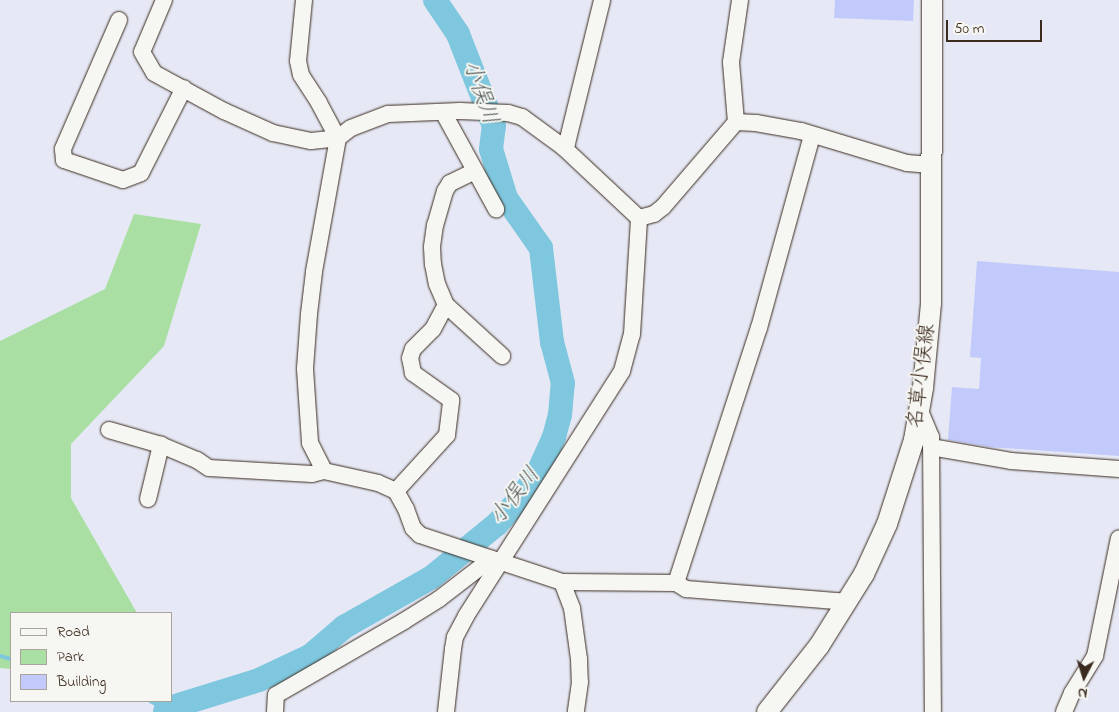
<!DOCTYPE html>
<meta charset="utf-8">
<style>
body{margin:0}
#map{position:relative;width:1119px;height:712px;overflow:hidden;background:#e6e9f5;font-family:"Indie Flower","Klee One",sans-serif}
div>[style]{position:absolute}
.green>*{inset:0;background:#a9dfa3}
.stream>*{height:4px;margin:-2px;padding:0 2px;transform-origin:2px;border-radius:2px;background:#7ec7de}
.river>*{height:24px;margin:-12px;padding:0 12px;transform-origin:12px;border-radius:12px;background:#7ec7de}
.building>*{inset:0;background:#c2cafb}
.roads{filter:drop-shadow(0 0 1px #3b2a1e) drop-shadow(0 0 1px #3b2a1e)}
.minor>*{height:16px;margin:-8px;padding:0 8px;transform-origin:8px;border-radius:8px;background:#f6f6f2}
.major>*{height:20px;margin:-10px;padding:0 10px;transform-origin:10px;border-radius:10px;background:#f6f6f2}
span{translate:-50% -50%;white-space:nowrap;text-align:center;line-height:1.15;-webkit-text-stroke:4px #f6f6f2;paint-order:stroke}
.street-label{font-size:21px;color:#3b2a1e}
.water-label{font-size:22px;color:#4f5958;font-style:italic}
.legend{position:absolute;left:10px;top:612px;width:162px;height:90px;box-sizing:border-box;background:#f6f6f2;border:1px solid #aba49d;margin:0;padding:6px 9px;list-style:none;font-size:15px;color:#3b2a1e}
.legend li{display:flex;align-items:center;gap:10px;height:25px}
.legend b{width:25px;border:1px solid #aba49d}
.north{position:absolute;left:1059px;top:652px;width:50px;height:50px;-webkit-text-stroke:4px #f6f6f2;paint-order:stroke;rotate:185deg;font-size:14px;font-weight:700;line-height:20px;text-align:center;color:#3b2a1e}
.north::after{content:'';display:block;margin:auto;width:18px;height:22px;background:#3b2a1e;clip-path:polygon(50% 0,100% 100%,50% 72%,0 100%)}
.scale{position:absolute;left:946px;top:20px;width:96px;height:22px;box-sizing:border-box;border:2px solid #3b2a1e;border-top:0;padding-left:6px;font-size:15px;line-height:18px;white-space:nowrap;color:#3b2a1e;-webkit-text-stroke:4px #f6f6f2;paint-order:stroke}
</style>
<div id="map">
<div class="green">
<i style="clip-path:polygon(134px 214px,201px 224px,164px 346px,71px 444px,71px 498px,137px 613px,11px 613px,11px 669px,0 668px,0 341px,105px 289px)"></i>
</div>
<div class="stream">
<i style="left:0;top:656px;width:11px;rotate:15deg"></i>
<i style="left:150px;top:701px;width:18px;rotate:27deg"></i>
</div>
<div class="river">
<i style="left:165px;top:712px;width:3px;rotate:-72deg"></i>
<i style="left:166px;top:709px;width:97px;rotate:-17.3deg"></i>
<i style="left:259px;top:680px;width:56px;rotate:-25.2deg"></i>
<i style="left:310px;top:656px;width:45px;rotate:-40.5deg"></i>
<i style="left:344px;top:627px;width:101px;rotate:-29.6deg"></i>
<i style="left:432px;top:577px;width:84px;rotate:-39.2deg"></i>
<i style="left:497px;top:524px;width:30px;rotate:-48deg"></i>
<i style="left:517px;top:502px;width:31px;rotate:-53deg"></i>
<i style="left:536px;top:477px;width:44px;rotate:-65.8deg"></i>
<i style="left:554px;top:437px;width:23px;rotate:-75deg"></i>
<i style="left:560px;top:415px;width:32px;rotate:-85deg"></i>
<i style="left:563px;top:383px;width:42px;rotate:-105deg"></i>
<i style="left:552px;top:342px;width:95px;rotate:-96.7deg"></i>
<i style="left:541px;top:248px;width:61px;rotate:-125deg"></i>
<i style="left:506px;top:198px;width:51px;rotate:-107deg"></i>
<i style="left:491px;top:149px;width:23px;rotate:-83deg"></i>
<i style="left:494px;top:126px;width:99px;rotate:-111.4deg"></i>
<i style="left:458px;top:34px;width:41px;rotate:-124.1deg"></i>
</div>
<div class="building">
<i style="clip-path:polygon(835px 0,914px 0,913px 21px,834px 18px)"></i>
<i style="clip-path:polygon(977px 261px,1119px 272px,1119px 456px,989px 447px,948px 440px,952px 387px,979px 389px,981px 358px,970px 357px)"></i>
</div>
<div class="roads">
<div class="minor">
<i style="left:164px;top:0;width:56px;rotate:112.9deg"></i>
<i style="left:142px;top:52px;width:24px;rotate:60deg"></i>
<i style="left:154px;top:73px;width:80px;rotate:28.5deg"></i>
<i style="left:224px;top:111px;width:54px;rotate:24.2deg"></i>
<i style="left:273px;top:133px;width:39px;rotate:12deg"></i>
<i style="left:311px;top:141px;width:27px;rotate:-6deg"></i>
<i style="left:338px;top:138px;width:16px;rotate:-38deg"></i>
<i style="left:351px;top:128px;width:40px;rotate:-21deg"></i>
<i style="left:388px;top:114px;width:72px;rotate:-2.4deg"></i>
<i style="left:460px;top:111px;width:48px;rotate:2.4deg"></i>
<i style="left:508px;top:113px;width:15px;rotate:16deg"></i>
<i style="left:522px;top:117px;width:51px;rotate:36.2deg"></i>
<i style="left:563px;top:147px;width:104px;rotate:43.1deg"></i>
<i style="left:639px;top:218px;width:16px;rotate:-15deg"></i>
<i style="left:654px;top:214px;width:11px;rotate:-38deg"></i>
<i style="left:663px;top:207px;width:112px;rotate:-49.3deg"></i>
<i style="left:304px;top:0;width:61px;rotate:95.6deg"></i>
<i style="left:298px;top:61px;width:14px;rotate:78deg"></i>
<i style="left:301px;top:75px;width:33px;rotate:57deg"></i>
<i style="left:319px;top:103px;width:40px;rotate:62deg"></i>
<i style="left:338px;top:138px;width:136px;rotate:100.2deg"></i>
<i style="left:314px;top:272px;width:42px;rotate:96.8deg"></i>
<i style="left:309px;top:314px;width:55px;rotate:94.2deg"></i>
<i style="left:305px;top:369px;width:74px;rotate:86.1deg"></i>
<i style="left:310px;top:443px;width:31px;rotate:63deg"></i>
<i style="left:324px;top:471px;width:55px;rotate:12.5deg"></i>
<i style="left:378px;top:483px;width:20px;rotate:24deg"></i>
<i style="left:396px;top:491px;width:21px;rotate:61deg"></i>
<i style="left:406px;top:509px;width:20px;rotate:70deg"></i>
<i style="left:413px;top:528px;width:10px;rotate:45deg"></i>
<i style="left:420px;top:535px;width:150px;rotate:18.3deg"></i>
<i style="left:562px;top:582px;width:28px;rotate:69deg"></i>
<i style="left:572px;top:608px;width:51px;rotate:82.2deg"></i>
<i style="left:579px;top:659px;width:23px;rotate:88deg"></i>
<i style="left:580px;top:682px;width:30px;rotate:98deg"></i>
<i style="left:119px;top:20px;width:141px;rotate:113.5deg"></i>
<i style="left:63px;top:149px;width:11px;rotate:85deg"></i>
<i style="left:64px;top:160px;width:62px;rotate:18.7deg"></i>
<i style="left:123px;top:180px;width:19px;rotate:-21deg"></i>
<i style="left:141px;top:173px;width:95px;rotate:-63.2deg"></i>
<i style="left:443px;top:112px;width:111px;rotate:61.3deg"></i>
<i style="left:736px;top:122px;width:20px;rotate:3deg"></i>
<i style="left:756px;top:123px;width:46px;rotate:10.1deg"></i>
<i style="left:801px;top:131px;width:111px;rotate:16.8deg"></i>
<i style="left:907px;top:163px;width:24px;rotate:5deg"></i>
<i style="left:736px;top:122px;width:60px;rotate:-94.8deg"></i>
<i style="left:731px;top:62px;width:63px;rotate:-81.7deg"></i>
<i style="left:563px;top:147px;width:6px;rotate:-45deg"></i>
<i style="left:567px;top:143px;width:147px;rotate:-76.2deg"></i>
<i style="left:475px;top:171px;width:28px;rotate:154deg"></i>
<i style="left:450px;top:183px;width:9px;rotate:122deg"></i>
<i style="left:445px;top:191px;width:35px;rotate:106deg"></i>
<i style="left:435px;top:225px;width:22px;rotate:98deg"></i>
<i style="left:432px;top:247px;width:17px;rotate:87deg"></i>
<i style="left:433px;top:264px;width:20px;rotate:79deg"></i>
<i style="left:437px;top:284px;width:23px;rotate:67deg"></i>
<i style="left:446px;top:305px;width:76px;rotate:42.3deg"></i>
<i style="left:920px;top:411px;width:28px;rotate:67deg"></i>
<i style="left:931px;top:437px;width:275px;rotate:89.6deg"></i>
<i style="left:109px;top:430px;width:54px;rotate:16.1deg"></i>
<i style="left:161px;top:445px;width:39px;rotate:23deg"></i>
<i style="left:197px;top:460px;width:14px;rotate:34deg"></i>
<i style="left:209px;top:468px;width:103px;rotate:3.3deg"></i>
<i style="left:312px;top:474px;width:12px;rotate:-14deg"></i>
<i style="left:931px;top:447px;width:81px;rotate:9.9deg"></i>
<i style="left:1011px;top:461px;width:108px;rotate:4.2deg"></i>
<i style="left:396px;top:491px;width:76px;rotate:-47.7deg"></i>
<i style="left:447px;top:435px;width:35px;rotate:-83deg"></i>
<i style="left:451px;top:400px;width:47px;rotate:-144.6deg"></i>
<i style="left:413px;top:373px;width:15px;rotate:-101deg"></i>
<i style="left:410px;top:358px;width:9px;rotate:-72deg"></i>
<i style="left:413px;top:349px;width:28px;rotate:-45deg"></i>
<i style="left:433px;top:329px;width:27px;rotate:-62deg"></i>
<i style="left:148px;top:499px;width:56px;rotate:-76.5deg"></i>
<i style="left:562px;top:582px;width:114px;rotate:0.5deg"></i>
<i style="left:676px;top:583px;width:12px;rotate:31deg"></i>
<i style="left:686px;top:589px;width:163px;rotate:4.6deg"></i>
<i style="left:676px;top:583px;width:268px;rotate:-72deg"></i>
<i style="left:759px;top:328px;width:200px;rotate:-74.6deg"></i>
<i style="left:275px;top:712px;width:17px;rotate:-87deg"></i>
<i style="left:276px;top:695px;width:148px;rotate:-30deg"></i>
<i style="left:404px;top:621px;width:41px;rotate:-32.2deg"></i>
<i style="left:439px;top:599px;width:66px;rotate:-37.6deg"></i>
<i style="left:446px;top:712px;width:63px;rotate:-83.7deg"></i>
<i style="left:453px;top:649px;width:12px;rotate:-81deg"></i>
<i style="left:455px;top:637px;width:24px;rotate:-62deg"></i>
<i style="left:466px;top:616px;width:290px;rotate:-57.5deg"></i>
<i style="left:622px;top:371px;width:38px;rotate:-75deg"></i>
<i style="left:632px;top:334px;width:116px;rotate:-86.5deg"></i>
<i style="left:1064px;top:712px;width:21px;rotate:-67deg"></i>
<i style="left:1072px;top:693px;width:44px;rotate:-58.1deg"></i>
<i style="left:1095px;top:656px;width:120px;rotate:-78.5deg"></i>
</div>
<div class="major">
<i style="left:767px;top:712px;width:84px;rotate:-51.8deg"></i>
<i style="left:819px;top:646px;width:85px;rotate:-58deg"></i>
<i style="left:864px;top:574px;width:55px;rotate:-65.3deg"></i>
<i style="left:887px;top:524px;width:88px;rotate:-72.2deg"></i>
<i style="left:914px;top:440px;width:53px;rotate:-80.2deg"></i>
<i style="left:923px;top:388px;width:85px;rotate:-84.6deg"></i>
<i style="left:931px;top:303px;width:303px;rotate:-89.8deg"></i>
</div>
</div>
<div class="street-label">
<span style="left:922px;top:376px;rotate:-83deg">名草小俣線</span>
</div>
<div class="water-label">
<span style="left:479px;top:93px;rotate:71deg">小俣川</span>
<span style="left:516px;top:497px;rotate:-52deg">小俣川</span>
</div>
<ul class="legend">
<li><b style="height:6px;background:#f6f6f2"></b>Road</li>
<li><b style="height:14px;background:#a9dfa3"></b>Park</li>
<li><b style="height:14px;background:#c2cafb"></b>Building</li>
</ul>
<div class="north">N</div>
<div class="scale">50 m</div>
</div>
